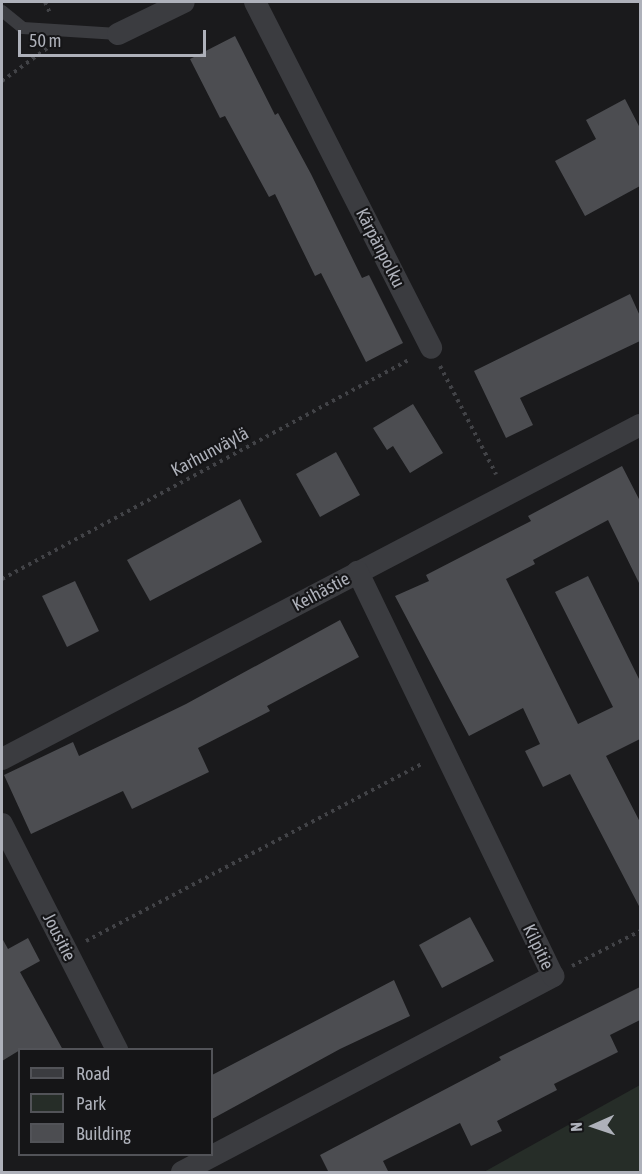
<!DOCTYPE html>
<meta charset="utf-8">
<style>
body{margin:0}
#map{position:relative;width:642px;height:1174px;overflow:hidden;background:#1a1a1c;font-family:"Asap Condensed",sans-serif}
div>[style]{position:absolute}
.green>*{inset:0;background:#262d28}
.building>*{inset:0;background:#4c4d51}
.path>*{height:4px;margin-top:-2px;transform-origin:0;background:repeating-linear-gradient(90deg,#424347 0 3px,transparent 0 7.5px)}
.service>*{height:12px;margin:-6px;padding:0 6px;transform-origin:6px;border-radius:6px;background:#3b3c40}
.minor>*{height:22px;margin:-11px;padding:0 11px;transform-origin:11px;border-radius:11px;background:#3b3c40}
span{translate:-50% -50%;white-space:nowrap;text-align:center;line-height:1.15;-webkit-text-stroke:4.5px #151517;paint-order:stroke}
.street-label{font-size:18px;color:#aeb1ba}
.frame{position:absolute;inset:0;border:3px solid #aeb1ba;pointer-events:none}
.legend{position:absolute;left:18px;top:1048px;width:195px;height:108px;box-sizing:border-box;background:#151517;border:2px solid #525358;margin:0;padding:8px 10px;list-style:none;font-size:18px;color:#aeb1ba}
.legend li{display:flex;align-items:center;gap:12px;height:30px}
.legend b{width:30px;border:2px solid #525358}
.north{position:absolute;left:564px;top:1096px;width:60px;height:60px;-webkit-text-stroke:4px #151517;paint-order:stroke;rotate:267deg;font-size:16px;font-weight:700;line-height:24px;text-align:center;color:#aeb1ba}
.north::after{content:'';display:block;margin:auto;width:21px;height:27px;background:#aeb1ba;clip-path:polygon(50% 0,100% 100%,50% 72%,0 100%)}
.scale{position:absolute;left:18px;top:30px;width:188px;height:27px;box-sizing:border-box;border:3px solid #aeb1ba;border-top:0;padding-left:8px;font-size:18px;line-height:21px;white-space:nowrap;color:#aeb1ba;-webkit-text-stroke:4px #151517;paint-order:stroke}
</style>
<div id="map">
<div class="green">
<i style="clip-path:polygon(640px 1085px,640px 1172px,484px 1172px)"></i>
</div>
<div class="building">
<i style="clip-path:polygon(235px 36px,275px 115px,278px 113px,311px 174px,362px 278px,369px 275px,403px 343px,366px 362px,321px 273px,315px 276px,275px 194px,269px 197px,225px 116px,220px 118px,190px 59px)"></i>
<i style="clip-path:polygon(625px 99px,640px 128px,640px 186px,585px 216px,555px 161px,596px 139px,586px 120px)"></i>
<i style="clip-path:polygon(630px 294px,640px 316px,640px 341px,520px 398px,533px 425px,506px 438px,474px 371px)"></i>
<i style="clip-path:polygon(413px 404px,443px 453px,410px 473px,393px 446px,387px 450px,373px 428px)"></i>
<i style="clip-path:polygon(336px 452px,360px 495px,320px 517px,296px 474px)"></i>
<i style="clip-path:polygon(622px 466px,640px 501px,640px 585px,608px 520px,533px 560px,535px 564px,506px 579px,578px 724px,613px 707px,555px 592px,588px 576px,640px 681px,640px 739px,606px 756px,640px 822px,640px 908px,570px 774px,543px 787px,525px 751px,540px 744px,523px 708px,469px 736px,395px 596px,429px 581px,426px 575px,531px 521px,528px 516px)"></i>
<i style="clip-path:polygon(240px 499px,262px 542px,150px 601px,127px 560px)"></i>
<i style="clip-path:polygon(75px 581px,99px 631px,67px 647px,42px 596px)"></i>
<i style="clip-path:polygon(340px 620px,359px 657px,267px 706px,270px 711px,198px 748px,209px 772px,132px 809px,123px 791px,31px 834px,4px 775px,73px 742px,79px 756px,186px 704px)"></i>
<i style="clip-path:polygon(470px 917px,494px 961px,442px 988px,419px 945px)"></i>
<i style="clip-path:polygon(2px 938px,8px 949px,28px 938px,40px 961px,20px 972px,63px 1050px,20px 1050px,2px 1061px)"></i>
<i style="clip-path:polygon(394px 980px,410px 1016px,340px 1049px,212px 1119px,212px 1075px)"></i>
<i style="clip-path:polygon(640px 987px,640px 1020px,610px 1035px,618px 1052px,554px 1084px,557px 1090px,497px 1121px,502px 1131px,471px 1146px,460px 1123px,383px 1161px,389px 1173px,329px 1173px,320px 1155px,501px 1060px,499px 1057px)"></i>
</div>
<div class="path">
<i style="left:45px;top:2px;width:12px;rotate:66deg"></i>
<i style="left:2px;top:81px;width:58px;rotate:-35.9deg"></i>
<i style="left:440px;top:366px;width:122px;rotate:62.6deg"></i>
<i style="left:2px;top:579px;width:464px;rotate:-28.3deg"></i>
<i style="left:86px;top:941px;width:382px;rotate:-27.8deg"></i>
<i style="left:572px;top:966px;width:76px;rotate:-27.2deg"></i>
</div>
<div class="service">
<i style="left:2px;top:11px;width:27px;rotate:39deg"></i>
<i style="left:23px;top:28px;width:95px;rotate:3.6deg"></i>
</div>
<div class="minor">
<i style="left:255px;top:2px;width:388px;rotate:63deg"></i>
<i style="left:118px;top:34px;width:73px;rotate:-25.9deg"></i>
<i style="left:2px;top:759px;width:720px;rotate:-27.63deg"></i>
<i style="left:2px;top:824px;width:254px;rotate:63deg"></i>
<i style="left:182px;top:1172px;width:420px;rotate:-27.8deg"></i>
<i style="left:553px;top:976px;width:449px;rotate:-115.8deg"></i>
</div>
<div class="street-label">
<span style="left:380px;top:248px;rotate:63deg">Kärpänpolku</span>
<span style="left:210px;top:452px;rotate:-28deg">Karhunväylä</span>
<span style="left:321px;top:592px;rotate:-28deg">Keihästie</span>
<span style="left:59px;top:937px;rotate:63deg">Jousitie</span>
<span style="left:538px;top:947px;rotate:64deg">Kilpitie</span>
</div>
<div class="frame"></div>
<ul class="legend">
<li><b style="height:8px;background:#3b3c40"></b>Road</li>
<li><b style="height:16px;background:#262d28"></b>Park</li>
<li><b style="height:16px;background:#4c4d51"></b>Building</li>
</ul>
<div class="north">N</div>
<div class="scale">50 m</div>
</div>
